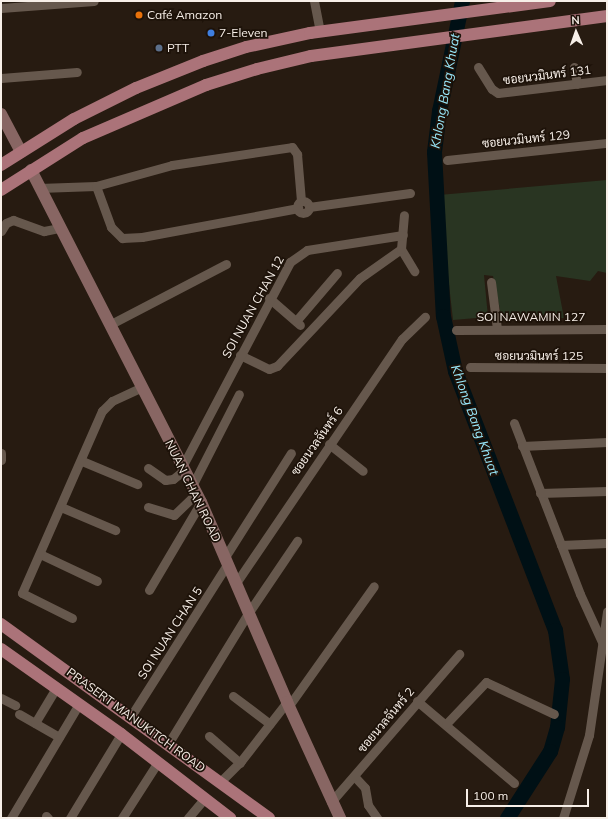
<!DOCTYPE html>
<meta charset="utf-8">
<style>
body{margin:0}
#map{position:relative;width:608px;height:819px;overflow:hidden;background:#271b11;font-family:Mulish,Sarabun,sans-serif}
div>[style]{position:absolute}
.green>*{inset:0;background:#293522}
.river>*{height:15px;margin:-7.5px;padding:0 7.5px;transform-origin:7.5px;border-radius:7.5px;background:#001015}
.street>*{height:9px;margin:-4.5px;padding:0 4.5px;transform-origin:4.5px;border-radius:4.5px;background:#66584d}
.street>.ring{margin:-4.5px;padding:0;box-sizing:content-box;background:none;border:9px solid #66584d;border-radius:50%}
.secondary>*{height:12px;margin:-6px;padding:0 6px;transform-origin:6px;border-radius:6px;background:#886663}
.primary>*{height:12px;margin:-6px;padding:0 6px;transform-origin:6px;border-radius:6px;background:#ab7379}
.dots>*{width:11px;height:11px;translate:-50% -50%;box-sizing:border-box;border:2px solid #1d1209;border-radius:50%}
span{translate:-50% -50%;white-space:nowrap;text-align:center;line-height:1.15;-webkit-text-stroke:3.5px #1d1209;paint-order:stroke}
.poi-label{font-size:12px;color:#f7efe8}
.left{translate:0 -50%;text-align:left}
.street-label{font-size:12px;color:#f7efe8}
.water-label{font-size:13px;color:#99e9fc;font-style:italic}
.frame{position:absolute;inset:0;border:2px solid #f7efe8;pointer-events:none}
.north{position:absolute;left:556px;top:12px;width:40px;height:40px;-webkit-text-stroke:3px #1d1209;paint-order:stroke;rotate:358deg;font-size:11px;font-weight:700;line-height:16px;text-align:center;color:#f7efe8}
.north::after{content:'';display:block;margin:auto;width:14px;height:18px;background:#f7efe8;clip-path:polygon(50% 0,100% 100%,50% 72%,0 100%)}
.scale{position:absolute;left:466px;top:789px;width:123px;height:18px;box-sizing:border-box;border:2px solid #f7efe8;border-top:0;padding-left:5px;font-size:12px;line-height:14px;white-space:nowrap;color:#f7efe8;-webkit-text-stroke:3px #1d1209;paint-order:stroke}
</style>
<div id="map">
<div class="green">
<i style="clip-path:polygon(607px 180px,607px 273px,598px 271px,590px 281px,556px 276px,564px 318px,502px 319px,493px 276px,484px 275px,488px 317px,453px 320px,439px 195px)"></i>
</div>
<div class="river">
<i style="left:462px;top:1px;width:112px;rotate:101.8deg"></i>
<i style="left:439px;top:111px;width:41px;rotate:97deg"></i>
<i style="left:434px;top:152px;width:164px;rotate:86.9deg"></i>
<i style="left:443px;top:316px;width:56px;rotate:77.7deg"></i>
<i style="left:455px;top:371px;width:278px;rotate:68.9deg"></i>
<i style="left:555px;top:630px;width:49px;rotate:81.9deg"></i>
<i style="left:562px;top:679px;width:48px;rotate:95.9deg"></i>
<i style="left:557px;top:727px;width:25px;rotate:106deg"></i>
<i style="left:550px;top:751px;width:80px;rotate:122.7deg"></i>
</div>
<div class="street">
<i style="left:314px;top:1px;width:31px;rotate:79deg"></i>
<i style="left:1px;top:8px;width:93px;rotate:-4.3deg"></i>
<i style="left:478px;top:67px;width:26px;rotate:58deg"></i>
<i style="left:492px;top:89px;width:7px;rotate:34deg"></i>
<i style="left:498px;top:93px;width:110px;rotate:-6.8deg"></i>
<i style="left:574px;top:67px;width:17px;rotate:80deg"></i>
<i style="left:1px;top:78px;width:76px;rotate:-4.5deg"></i>
<i style="left:447px;top:160px;width:161px;rotate:-6.1deg"></i>
<i style="left:96px;top:186px;width:44px;rotate:69.9deg"></i>
<i style="left:111px;top:227px;width:16px;rotate:45deg"></i>
<i style="left:122px;top:238px;width:20px;rotate:-3deg"></i>
<i style="left:142px;top:237px;width:159px;rotate:-10.5deg"></i>
<i style="left:39px;top:188px;width:57px;rotate:-2deg"></i>
<i style="left:96px;top:186px;width:79px;rotate:-15.4deg"></i>
<i style="left:172px;top:165px;width:121px;rotate:-8.5deg"></i>
<i style="left:292px;top:147px;width:9px;rotate:54deg"></i>
<i style="left:297px;top:154px;width:47px;rotate:85.1deg"></i>
<i class="ring" style="left:297px;top:201px;width:3px;height:3px"></i>
<i style="left:309px;top:207px;width:102px;rotate:-7.9deg"></i>
<i style="left:1px;top:231px;width:9px;rotate:-58deg"></i>
<i style="left:6px;top:223px;width:8px;rotate:-23deg"></i>
<i style="left:13px;top:220px;width:33px;rotate:20deg"></i>
<i style="left:44px;top:231px;width:16px;rotate:-11deg"></i>
<i style="left:401px;top:249px;width:26px;rotate:59deg"></i>
<i style="left:491px;top:282px;width:47px;rotate:82.7deg"></i>
<i style="left:269px;top:298px;width:41px;rotate:41.1deg"></i>
<i style="left:296px;top:321px;width:63px;rotate:-49.5deg"></i>
<i style="left:109px;top:325px;width:132px;rotate:-27.5deg"></i>
<i style="left:456px;top:330px;width:151px;rotate:-0.4deg"></i>
<i style="left:240px;top:355px;width:32px;rotate:26deg"></i>
<i style="left:269px;top:369px;width:9px;rotate:-21deg"></i>
<i style="left:277px;top:366px;width:121px;rotate:-46.7deg"></i>
<i style="left:360px;top:278px;width:50px;rotate:-35.3deg"></i>
<i style="left:401px;top:249px;width:34px;rotate:-85deg"></i>
<i style="left:470px;top:367px;width:137px;rotate:0.4deg"></i>
<i style="left:514px;top:423px;width:183px;rotate:68.9deg"></i>
<i style="left:580px;top:594px;width:53px;rotate:65.4deg"></i>
<i style="left:329px;top:444px;width:43px;rotate:38.5deg"></i>
<i style="left:522px;top:446px;width:85px;rotate:-2.7deg"></i>
<i style="left:1px;top:453px;width:7px;rotate:90deg"></i>
<i style="left:82px;top:461px;width:60px;rotate:22.7deg"></i>
<i style="left:182px;top:467px;width:232px;rotate:-62.2deg"></i>
<i style="left:290px;top:262px;width:21px;rotate:-35deg"></i>
<i style="left:307px;top:250px;width:97px;rotate:-8.9deg"></i>
<i style="left:148px;top:468px;width:21px;rotate:35deg"></i>
<i style="left:165px;top:480px;width:8px;rotate:-7deg"></i>
<i style="left:173px;top:479px;width:14px;rotate:-39deg"></i>
<i style="left:192px;top:486px;width:103px;rotate:-62.9deg"></i>
<i style="left:540px;top:493px;width:67px;rotate:-1.7deg"></i>
<i style="left:61px;top:507px;width:59px;rotate:23.1deg"></i>
<i style="left:148px;top:507px;width:27px;rotate:17deg"></i>
<i style="left:174px;top:515px;width:30px;rotate:-44deg"></i>
<i style="left:561px;top:545px;width:46px;rotate:-2.5deg"></i>
<i style="left:40px;top:554px;width:63px;rotate:25.3deg"></i>
<i style="left:225px;top:557px;width:123px;rotate:-57.6deg"></i>
<i style="left:236px;top:583px;width:295px;rotate:-55.8deg"></i>
<i style="left:402px;top:339px;width:32px;rotate:-44deg"></i>
<i style="left:149px;top:590px;width:102px;rotate:-59.4deg"></i>
<i style="left:72px;top:618px;width:56px;rotate:-153.4deg"></i>
<i style="left:22px;top:593px;width:199px;rotate:-66.3deg"></i>
<i style="left:102px;top:411px;width:14px;rotate:-45deg"></i>
<i style="left:112px;top:401px;width:33px;rotate:-25deg"></i>
<i style="left:233px;top:696px;width:46px;rotate:37.1deg"></i>
<i style="left:1px;top:698px;width:16px;rotate:27deg"></i>
<i style="left:417px;top:701px;width:127px;rotate:40.2deg"></i>
<i style="left:288px;top:707px;width:148px;rotate:-54.6deg"></i>
<i style="left:19px;top:714px;width:46px;rotate:29.9deg"></i>
<i style="left:131px;top:716px;width:181px;rotate:-57.6deg"></i>
<i style="left:35px;top:723px;width:41px;rotate:-59deg"></i>
<i style="left:446px;top:724px;width:58px;rotate:-46.4deg"></i>
<i style="left:486px;top:682px;width:75px;rotate:25.2deg"></i>
<i style="left:209px;top:736px;width:41px;rotate:41.1deg"></i>
<i style="left:168px;top:744px;width:155px;rotate:-58.5deg"></i>
<i style="left:249px;top:612px;width:86px;rotate:-55.9deg"></i>
<i style="left:354px;top:776px;width:16px;rotate:47deg"></i>
<i style="left:365px;top:788px;width:17px;rotate:80deg"></i>
<i style="left:368px;top:805px;width:16px;rotate:55deg"></i>
<i style="left:220px;top:782px;width:30px;rotate:-45deg"></i>
<i style="left:241px;top:761px;width:75px;rotate:-52.1deg"></i>
<i style="left:331px;top:802px;width:196px;rotate:-49.1deg"></i>
<i style="left:46px;top:816px;width:3px;rotate:45deg"></i>
<i style="left:11px;top:818px;width:133px;rotate:-59.2deg"></i>
<i style="left:70px;top:818px;width:98px;rotate:-58.7deg"></i>
<i style="left:122px;top:818px;width:67px;rotate:-57.3deg"></i>
<i style="left:188px;top:818px;width:26px;rotate:-50deg"></i>
<i style="left:563px;top:818px;width:87px;rotate:-72.6deg"></i>
<i style="left:589px;top:735px;width:125px;rotate:-81.7deg"></i>
</div>
<div class="secondary">
<i style="left:1px;top:114px;width:43px;rotate:62.2deg"></i>
<i style="left:31px;top:170px;width:373px;rotate:62.9deg"></i>
<i style="left:201px;top:502px;width:218px;rotate:66.7deg"></i>
<i style="left:287px;top:702px;width:128px;rotate:65.4deg"></i>
</div>
<div class="primary">
<i style="left:1px;top:165px;width:86px;rotate:-32.2deg"></i>
<i style="left:74px;top:119px;width:69px;rotate:-26.6deg"></i>
<i style="left:136px;top:88px;width:72px;rotate:-21.9deg"></i>
<i style="left:203px;top:61px;width:45px;rotate:-18deg"></i>
<i style="left:246px;top:47px;width:66px;rotate:-12.3deg"></i>
<i style="left:310px;top:33px;width:242px;rotate:-7.6deg"></i>
<i style="left:1px;top:190px;width:97px;rotate:-32.4deg"></i>
<i style="left:83px;top:138px;width:134px;rotate:-23.3deg"></i>
<i style="left:206px;top:85px;width:53px;rotate:-17.4deg"></i>
<i style="left:257px;top:69px;width:56px;rotate:-13.5deg"></i>
<i style="left:311px;top:56px;width:299px;rotate:-7.7deg"></i>
<i style="left:1px;top:624px;width:331px;rotate:35.9deg"></i>
<i style="left:1px;top:649px;width:147px;rotate:35.3deg"></i>
<i style="left:121px;top:734px;width:138px;rotate:37.6deg"></i>
</div>
<div class="dots">
<i style="left:139px;top:15px;background:#e8710a"></i>
<i style="left:211px;top:33px;background:#3f7fe0"></i>
<i style="left:159px;top:48px;background:#5c6f8a"></i>
</div>
<div class="poi-label">
<span class="left" style="left:147px;top:15px">Café Amazon</span>
<span class="left" style="left:219px;top:33px">7-Eleven</span>
<span class="left" style="left:167px;top:48px">PTT</span>
</div>
<div class="street-label">
<span style="left:547px;top:75px;rotate:-7deg">ซอยนวมินทร์ 131</span>
<span style="left:526px;top:139px;rotate:-6deg">ซอยนวมินทร์ 129</span>
<span style="left:253px;top:307px;rotate:-61deg">SOI NUAN CHAN 12</span>
<span style="left:531px;top:317px">SOI NAWAMIN 127</span>
<span style="left:539px;top:356px">ซอยนวมินทร์ 125</span>
<span style="left:317px;top:441px;rotate:-55deg">ซอยนวลจันทร์ 6</span>
<span style="left:193px;top:491px;rotate:64deg">NUAN CHAN ROAD</span>
<span style="left:170px;top:633px;rotate:-57deg">SOI NUAN CHAN 5</span>
<span style="left:136px;top:720px;rotate:36deg">PRASERT MANUKITCH ROAD</span>
<span style="left:386px;top:720px;rotate:-50deg">ซอยนวลจันทร์ 2</span>
</div>
<div class="water-label">
<span style="left:445px;top:91px;rotate:-80deg">Khlong Bang Khuat</span>
<span style="left:475px;top:420px;rotate:70deg">Khlong Bang Khuat</span>
</div>
<div class="frame"></div>
<div class="north">N</div>
<div class="scale">100 m</div>
</div>
